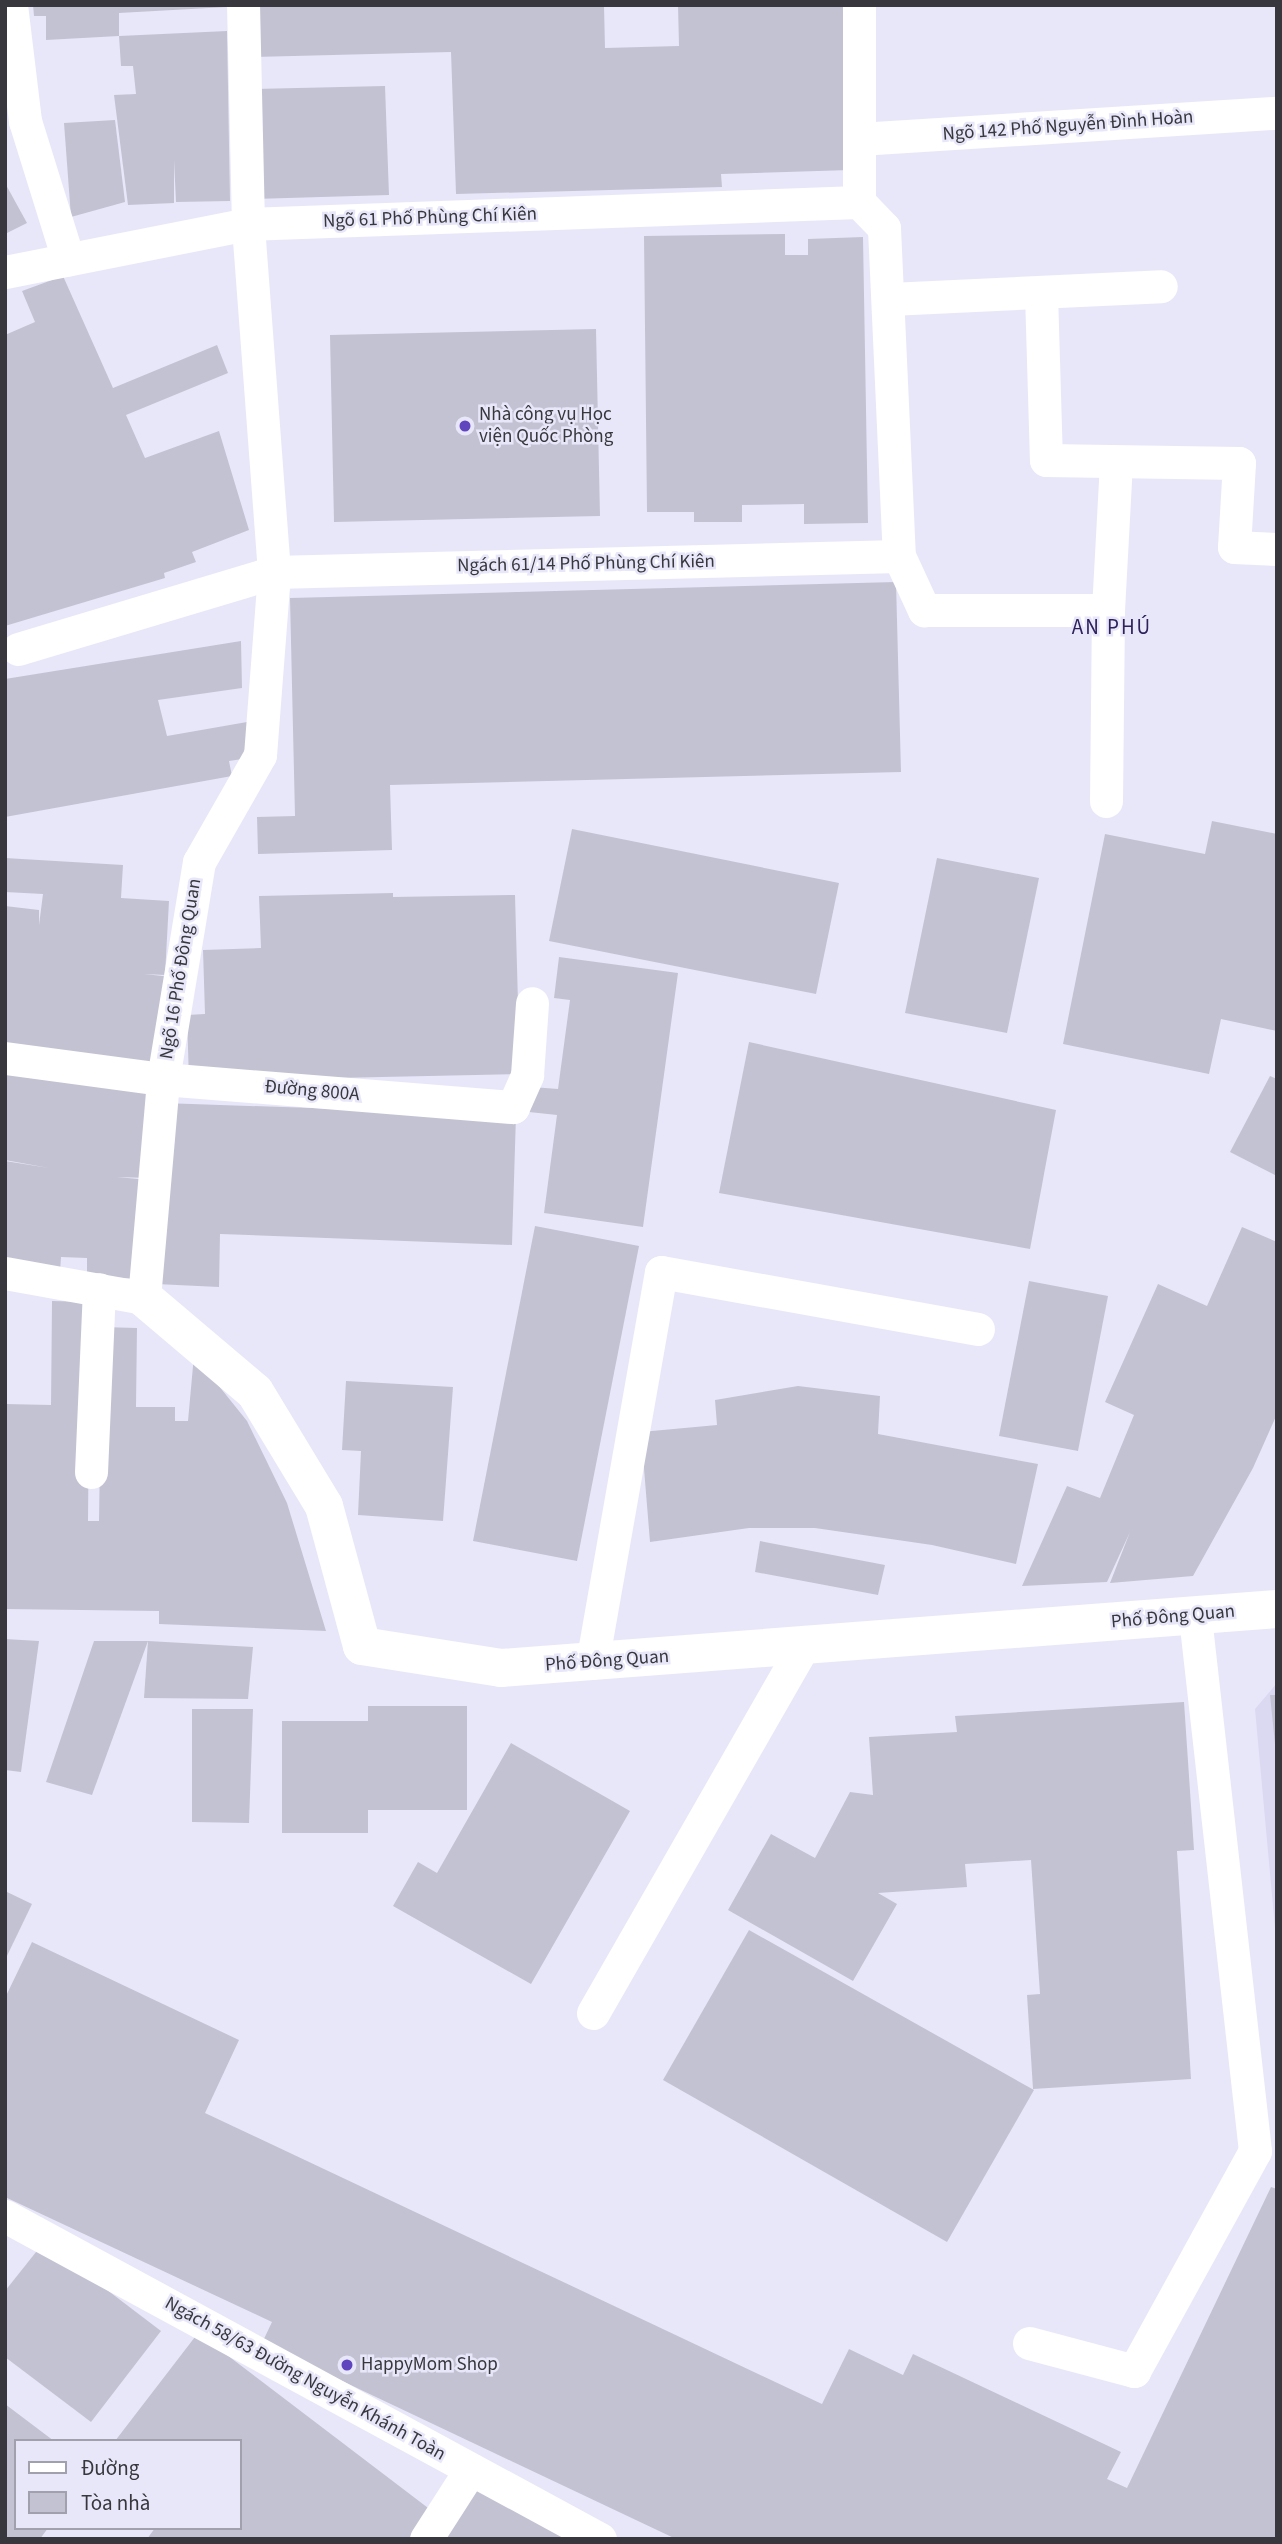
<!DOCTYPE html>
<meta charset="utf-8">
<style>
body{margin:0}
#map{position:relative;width:1282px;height:2544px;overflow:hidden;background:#e8e7f9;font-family:"Source Sans 3",sans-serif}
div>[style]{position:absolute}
.built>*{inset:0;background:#dad9f1}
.building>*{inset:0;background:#c3c2d3}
.service>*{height:33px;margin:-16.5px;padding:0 16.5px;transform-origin:16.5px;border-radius:16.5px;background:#fff}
.minor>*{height:38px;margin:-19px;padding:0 19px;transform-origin:19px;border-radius:19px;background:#fff}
.dots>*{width:19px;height:19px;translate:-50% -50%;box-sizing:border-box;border:4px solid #e8e7f9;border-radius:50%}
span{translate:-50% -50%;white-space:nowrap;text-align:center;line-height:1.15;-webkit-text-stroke:5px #e8e7f9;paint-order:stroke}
.street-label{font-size:19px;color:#37373d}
.poi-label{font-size:19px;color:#37373d}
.left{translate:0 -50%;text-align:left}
.neighbourhood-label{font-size:21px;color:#2d225c;letter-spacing:2px}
.frame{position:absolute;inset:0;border:7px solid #37373d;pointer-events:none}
.legend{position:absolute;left:14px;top:2439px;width:228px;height:91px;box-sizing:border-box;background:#e8e7f9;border:2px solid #a1a1ae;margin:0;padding:9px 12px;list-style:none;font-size:21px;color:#37373d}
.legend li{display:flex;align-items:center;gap:14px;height:35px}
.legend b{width:35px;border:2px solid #a1a1ae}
</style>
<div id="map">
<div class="built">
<i style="clip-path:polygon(1277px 1683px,1277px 1950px,1255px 1709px)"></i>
</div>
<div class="building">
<i style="clip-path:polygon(33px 5px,227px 5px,227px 7px,119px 13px,119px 36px,46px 40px,46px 16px,34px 16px)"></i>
<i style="clip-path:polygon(249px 5px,604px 5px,605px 48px,679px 46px,678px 5px,854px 5px,850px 170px,721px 174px,722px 187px,456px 194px,451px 52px,250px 57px)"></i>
<i style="clip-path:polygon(227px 31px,230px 201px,176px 202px,174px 160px,174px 203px,128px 205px,114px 95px,136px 94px,133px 66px,121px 66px,119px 36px)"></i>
<i style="clip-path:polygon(385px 86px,389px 195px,254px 199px,250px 89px)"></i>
<i style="clip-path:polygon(115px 120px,125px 202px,71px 217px,64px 123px)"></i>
<i style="clip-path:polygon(5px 183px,27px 223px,5px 234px)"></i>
<i style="clip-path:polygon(785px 234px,785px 255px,808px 255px,808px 239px,863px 237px,868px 523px,804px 524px,804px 504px,742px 505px,742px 522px,694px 522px,694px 512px,647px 512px,644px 236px)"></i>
<i style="clip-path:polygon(63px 276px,113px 388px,217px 345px,228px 373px,126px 415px,145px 458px,219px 431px,249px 530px,192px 552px,196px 562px,164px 573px,165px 578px,5px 626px,5px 335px,35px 322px,22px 291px)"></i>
<i style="clip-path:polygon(596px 329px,600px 516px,334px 522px,330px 335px)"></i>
<i style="clip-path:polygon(896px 582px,901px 772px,390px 785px,392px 850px,258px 854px,257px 817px,295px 816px,290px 598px)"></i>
<i style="clip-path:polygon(241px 641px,242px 688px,158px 700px,167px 736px,247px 722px,249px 758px,229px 761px,232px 776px,5px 817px,5px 679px)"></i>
<i style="clip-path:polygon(1212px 821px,1277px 834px,1277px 1031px,1221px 1019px,1209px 1074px,1063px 1044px,1105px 834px,1205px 854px)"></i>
<i style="clip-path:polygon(572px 829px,839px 883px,816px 994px,549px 941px)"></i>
<i style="clip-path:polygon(5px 858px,123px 865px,121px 898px,169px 901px,165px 975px,144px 974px,172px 977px,162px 1071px,5px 1048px,5px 906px,39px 910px,39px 925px,43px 894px,5px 892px)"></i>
<i style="clip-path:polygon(937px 858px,1039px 878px,1007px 1033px,905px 1013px)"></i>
<i style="clip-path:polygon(393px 893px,393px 897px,515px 895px,520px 1074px,189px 1081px,187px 1015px,205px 1014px,203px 950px,261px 948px,259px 896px)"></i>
<i style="clip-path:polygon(559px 957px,678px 973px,643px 1227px,544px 1213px,557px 1115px,529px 1112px,532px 1087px,558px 1089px,570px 1000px,554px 998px)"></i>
<i style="clip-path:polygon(749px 1042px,1056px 1110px,1030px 1249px,719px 1193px)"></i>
<i style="clip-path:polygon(5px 1061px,155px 1081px,149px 1178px,117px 1177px,149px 1180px,144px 1279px,87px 1276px,87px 1258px,61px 1257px,60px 1273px,5px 1264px,5px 1161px,49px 1168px,5px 1160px)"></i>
<i style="clip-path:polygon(1270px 1076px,1277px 1079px,1277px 1176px,1230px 1152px)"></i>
<i style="clip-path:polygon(163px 1103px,516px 1115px,512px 1245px,220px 1234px,219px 1287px,156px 1284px)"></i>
<i style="clip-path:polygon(535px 1226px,639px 1246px,577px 1561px,473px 1541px)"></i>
<i style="clip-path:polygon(1242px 1227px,1277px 1242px,1277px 1414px,1253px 1468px,1193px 1576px,1110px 1583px,1130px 1532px,1107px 1582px,1022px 1586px,1067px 1486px,1100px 1498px,1134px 1415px,1105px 1402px,1158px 1284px,1207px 1306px)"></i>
<i style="clip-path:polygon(1029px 1281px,1108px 1296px,1078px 1451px,999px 1436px)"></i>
<i style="clip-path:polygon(52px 1301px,90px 1302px,88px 1521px,99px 1521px,102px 1327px,137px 1328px,136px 1407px,175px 1407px,175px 1421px,188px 1421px,194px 1355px,247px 1421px,287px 1503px,326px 1631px,159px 1624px,159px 1611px,5px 1609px,5px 1404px,51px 1405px)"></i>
<i style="clip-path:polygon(346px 1381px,453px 1387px,443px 1521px,358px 1515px,361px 1451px,342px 1450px)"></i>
<i style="clip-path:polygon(798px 1386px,880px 1396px,878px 1434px,1038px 1464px,1016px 1564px,932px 1545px,815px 1528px,749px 1528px,650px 1542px,641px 1432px,717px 1425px,715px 1400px)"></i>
<i style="clip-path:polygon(760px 1541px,885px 1565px,878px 1595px,755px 1572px)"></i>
<i style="clip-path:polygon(5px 1639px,39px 1641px,21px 1772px,5px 1770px)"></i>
<i style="clip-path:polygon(94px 1641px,148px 1641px,92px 1795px,46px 1782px)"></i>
<i style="clip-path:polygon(148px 1641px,253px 1647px,248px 1699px,144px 1698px)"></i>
<i style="clip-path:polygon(1270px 1695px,1277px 1695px,1277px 1744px,1275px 1744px)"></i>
<i style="clip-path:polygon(1184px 1702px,1194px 1850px,1177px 1851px,1191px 2079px,1033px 2089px,1027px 1995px,1040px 1994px,1031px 1860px,965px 1864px,967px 1887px,878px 1893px,897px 1904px,853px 1981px,728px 1910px,771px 1834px,815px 1858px,850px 1792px,873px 1795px,869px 1737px,957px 1732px,955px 1716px)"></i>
<i style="clip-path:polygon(368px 1706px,467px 1706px,467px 1810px,368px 1810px,368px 1833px,282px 1833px,282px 1721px,368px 1721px)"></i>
<i style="clip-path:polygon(192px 1709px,253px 1709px,249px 1823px,192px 1822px)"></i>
<i style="clip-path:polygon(511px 1743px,630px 1811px,531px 1984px,393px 1906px,418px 1862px,437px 1873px)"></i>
<i style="clip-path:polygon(5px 1891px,32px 1904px,5px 1960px)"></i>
<i style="clip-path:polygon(749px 1930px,1034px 2090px,947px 2242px,663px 2080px)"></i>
<i style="clip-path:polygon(32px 1942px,239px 2040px,205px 2113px,822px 2404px,849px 2349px,903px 2375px,913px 2354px,1121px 2452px,1107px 2479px,1127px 2488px,1271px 2187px,1277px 2189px,1277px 2539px,676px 2539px,262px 2343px,272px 2322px,5px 2197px,5px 1998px)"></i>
<i style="clip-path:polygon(44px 2242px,161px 2331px,91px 2422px,5px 2357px,5px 2291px)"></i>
<i style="clip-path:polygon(198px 2333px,436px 2514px,417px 2539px,147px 2539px,155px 2528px,240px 2528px,240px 2441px,115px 2441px)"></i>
<i style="clip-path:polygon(5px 2404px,54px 2441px,16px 2441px,16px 2528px,48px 2528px,40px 2539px,5px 2539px)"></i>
<i style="clip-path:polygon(474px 2481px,579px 2539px,442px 2539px)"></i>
</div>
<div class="service">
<i style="left:11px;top:5px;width:117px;rotate:83.1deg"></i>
<i style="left:25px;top:121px;width:145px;rotate:72.7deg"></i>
<i style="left:859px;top:5px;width:197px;rotate:90deg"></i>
<i style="left:859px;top:139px;width:419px;rotate:-3.6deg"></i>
<i style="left:859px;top:202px;width:36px;rotate:46deg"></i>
<i style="left:884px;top:228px;width:328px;rotate:87.4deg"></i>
<i style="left:899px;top:556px;width:60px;rotate:65.2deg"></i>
<i style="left:924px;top:610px;width:184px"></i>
<i style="left:5px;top:272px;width:248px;rotate:-11.2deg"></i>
<i style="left:248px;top:224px;width:611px;rotate:-2.06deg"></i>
<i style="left:1041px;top:293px;width:167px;rotate:88.3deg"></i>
<i style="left:1046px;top:460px;width:193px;rotate:0.9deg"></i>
<i style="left:1239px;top:463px;width:84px;rotate:93.4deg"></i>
<i style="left:1234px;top:547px;width:43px;rotate:2.7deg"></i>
<i style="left:890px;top:299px;width:271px;rotate:-2.7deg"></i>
<i style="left:18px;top:649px;width:267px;rotate:-16.7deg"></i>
<i style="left:274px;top:572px;width:625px;rotate:-1.47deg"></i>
<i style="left:1106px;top:801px;width:191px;rotate:-89.4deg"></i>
<i style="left:1108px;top:610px;width:148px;rotate:-86.9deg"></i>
<i style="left:5px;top:1058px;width:159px;rotate:7.6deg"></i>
<i style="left:163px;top:1079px;width:351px;rotate:4.6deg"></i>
<i style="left:513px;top:1107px;width:35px;rotate:-66deg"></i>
<i style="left:527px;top:1075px;width:72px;rotate:-86deg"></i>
<i style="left:5px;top:1273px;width:141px;rotate:10.2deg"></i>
<i style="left:144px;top:1298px;width:220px;rotate:-85deg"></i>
<i style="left:163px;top:1079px;width:220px;rotate:-80.6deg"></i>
<i style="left:199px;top:862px;width:123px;rotate:-60.3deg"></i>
<i style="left:260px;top:755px;width:184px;rotate:-85.6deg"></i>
<i style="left:274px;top:572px;width:349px;rotate:-94.3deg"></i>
<i style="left:248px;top:224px;width:219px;rotate:-91.3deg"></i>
<i style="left:91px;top:1472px;width:183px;rotate:-87.5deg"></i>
<i style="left:592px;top:1663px;width:397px;rotate:-80deg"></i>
<i style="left:661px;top:1272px;width:322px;rotate:10.2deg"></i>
<i style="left:593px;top:2013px;width:425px;rotate:-60.2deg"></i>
<i style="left:5px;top:2216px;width:677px;rotate:28.5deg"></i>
<i style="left:1029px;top:2343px;width:109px;rotate:14.9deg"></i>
<i style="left:1134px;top:2371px;width:251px;rotate:-61.2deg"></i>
<i style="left:1255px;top:2151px;width:537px;rotate:-96.41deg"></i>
<i style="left:426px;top:2539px;width:83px;rotate:-57.3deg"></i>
</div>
<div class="minor">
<i style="left:144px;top:1298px;width:145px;rotate:40.3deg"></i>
<i style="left:255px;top:1392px;width:133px;rotate:58.8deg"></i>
<i style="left:324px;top:1506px;width:145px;rotate:74.8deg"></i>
<i style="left:362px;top:1646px;width:141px;rotate:9deg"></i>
<i style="left:501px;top:1668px;width:778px;rotate:-4.35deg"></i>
</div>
<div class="dots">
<i style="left:465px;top:426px;background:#5f45be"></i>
<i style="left:347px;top:2365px;background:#5f45be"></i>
</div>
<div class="street-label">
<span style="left:1068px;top:126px;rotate:-4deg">Ngõ 142 Phố Nguyễn Đình Hoàn</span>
<span style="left:430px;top:218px;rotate:-2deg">Ngõ 61 Phố Phùng Chí Kiên</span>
<span style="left:586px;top:564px;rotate:-1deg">Ngách 61/14 Phố Phùng Chí Kiên</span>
<span style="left:181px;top:969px;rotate:-81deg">Ngõ 16 Phố Đông Quan</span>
<span style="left:312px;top:1091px;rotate:5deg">Đường 800A</span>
<span style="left:1173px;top:1617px;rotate:-5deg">Phố Đông Quan</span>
<span style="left:607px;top:1661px;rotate:-4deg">Phố Đông Quan</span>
<span style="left:305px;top:2379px;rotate:29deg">Ngách 58/63 Đường Nguyễn Khánh Toàn</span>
</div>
<div class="poi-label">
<span class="left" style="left:479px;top:426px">Nhà công vụ Học<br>viện Quốc Phòng</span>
<span class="left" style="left:361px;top:2365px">HappyMom Shop</span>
</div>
<div class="neighbourhood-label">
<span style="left:1112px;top:627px">AN PHÚ</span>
</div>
<div class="frame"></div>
<ul class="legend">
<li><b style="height:9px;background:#fff"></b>Đường</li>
<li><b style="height:19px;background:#c3c2d3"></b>Tòa nhà</li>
</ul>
</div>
